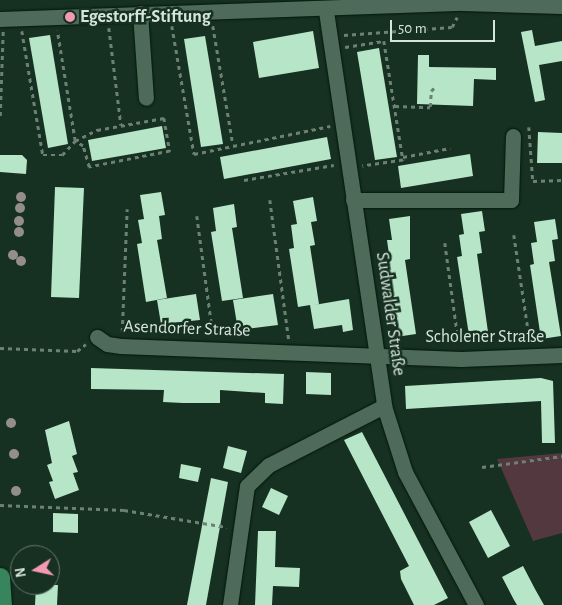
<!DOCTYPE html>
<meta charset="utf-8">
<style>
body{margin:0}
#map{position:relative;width:562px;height:605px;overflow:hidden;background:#163021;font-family:"Alegreya Sans",sans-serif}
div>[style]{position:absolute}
.green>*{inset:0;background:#54383f}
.building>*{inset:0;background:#b7e5c7}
.path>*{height:2.5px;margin-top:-1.25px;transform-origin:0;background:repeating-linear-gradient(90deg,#6b8174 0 4px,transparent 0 8px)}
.roads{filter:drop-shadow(0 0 1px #00180a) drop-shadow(0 0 1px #00180a)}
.minor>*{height:15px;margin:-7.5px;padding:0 7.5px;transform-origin:7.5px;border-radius:7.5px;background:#4e6a58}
.major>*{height:19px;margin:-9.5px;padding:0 9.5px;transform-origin:9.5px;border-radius:9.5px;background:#38855d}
.trees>*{width:10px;height:10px;margin:-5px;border-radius:50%;background:#938d8b}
.dots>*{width:14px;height:14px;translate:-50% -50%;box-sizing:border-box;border:2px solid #163021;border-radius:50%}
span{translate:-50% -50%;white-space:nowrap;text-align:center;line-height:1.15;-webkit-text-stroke:5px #163021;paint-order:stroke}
.poi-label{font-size:18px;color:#d6e5db;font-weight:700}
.left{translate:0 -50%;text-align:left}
.street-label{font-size:18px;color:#d6e5db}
.north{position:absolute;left:10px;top:545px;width:50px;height:50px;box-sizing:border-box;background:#163021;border:1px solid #63786b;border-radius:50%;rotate:260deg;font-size:14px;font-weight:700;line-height:20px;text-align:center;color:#d6e5db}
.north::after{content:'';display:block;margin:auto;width:18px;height:22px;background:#f19ab1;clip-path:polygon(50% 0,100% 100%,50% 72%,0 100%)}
.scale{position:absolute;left:390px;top:20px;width:105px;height:22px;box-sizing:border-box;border:2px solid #d6e5db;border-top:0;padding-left:6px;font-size:15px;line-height:18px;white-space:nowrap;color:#d6e5db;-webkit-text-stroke:4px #163021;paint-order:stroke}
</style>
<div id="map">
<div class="green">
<i style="clip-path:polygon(562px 453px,562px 533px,533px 541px,497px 459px)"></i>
</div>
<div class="building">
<i style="clip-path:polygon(532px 30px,535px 46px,562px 41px,562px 61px,539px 65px,545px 100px,535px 102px,521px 32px)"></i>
<i style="clip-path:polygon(313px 31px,319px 68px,259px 78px,253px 42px)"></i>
<i style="clip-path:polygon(50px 35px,68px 144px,48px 148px,29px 38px)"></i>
<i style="clip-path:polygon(205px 36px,223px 144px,201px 147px,184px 39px)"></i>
<i style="clip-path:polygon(379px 48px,397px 157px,375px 160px,357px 52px)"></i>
<i style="clip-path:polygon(418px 55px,429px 55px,429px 67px,496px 68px,496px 80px,474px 79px,473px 106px,417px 104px)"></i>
<i style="clip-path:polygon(162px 126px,166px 148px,92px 161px,88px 140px)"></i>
<i style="clip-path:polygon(538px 132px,562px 133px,562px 163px,537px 163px)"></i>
<i style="clip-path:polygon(327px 137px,331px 159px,224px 179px,220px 157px)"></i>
<i style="clip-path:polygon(470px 154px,473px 176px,401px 188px,398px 166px)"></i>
<i style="clip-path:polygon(0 155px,22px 155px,27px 160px,26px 174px,0 172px)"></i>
<i style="clip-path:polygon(55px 187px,84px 188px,79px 298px,51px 297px)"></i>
<i style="clip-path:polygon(161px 192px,165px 215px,159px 216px,162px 239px,157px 240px,167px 298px,146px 302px,137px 244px,142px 243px,138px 220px,144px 219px,140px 195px)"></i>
<i style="clip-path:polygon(313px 197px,317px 221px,311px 222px,315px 245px,310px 246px,319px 304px,314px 305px,349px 299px,353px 330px,343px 332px,342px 325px,314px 329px,310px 305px,298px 307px,289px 249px,294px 248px,291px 225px,297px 224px,293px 201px)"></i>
<i style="clip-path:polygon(234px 204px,237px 227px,232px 228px,243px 298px,222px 301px,211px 232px,216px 231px,213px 208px)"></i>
<i style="clip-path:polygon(482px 211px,485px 231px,479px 232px,482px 253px,477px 254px,489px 339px,470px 342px,457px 257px,462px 256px,459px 235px,464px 234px,461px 214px)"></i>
<i style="clip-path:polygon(410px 216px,410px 259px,405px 260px,416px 334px,396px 337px,385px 262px,390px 262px,387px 240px,392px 240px,389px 219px)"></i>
<i style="clip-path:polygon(555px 219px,558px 239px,552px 240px,555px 261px,549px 262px,561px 336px,541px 339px,530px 265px,534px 264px,531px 243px,537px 242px,534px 222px)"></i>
<i style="clip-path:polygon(196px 294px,200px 320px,161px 324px,157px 300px)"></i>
<i style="clip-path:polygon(273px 294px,278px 325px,238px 330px,233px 300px)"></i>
<i style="clip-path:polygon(91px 368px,284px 374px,283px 404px,265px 403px,265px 393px,220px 390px,220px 403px,183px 403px,163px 402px,164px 390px,91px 389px)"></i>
<i style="clip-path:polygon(306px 372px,331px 373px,331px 395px,306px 394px)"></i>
<i style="clip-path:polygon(541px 378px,553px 381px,555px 443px,542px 443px,541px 401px,406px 409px,405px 386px)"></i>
<i style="clip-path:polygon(69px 421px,77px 454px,72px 456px,78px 472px,73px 473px,79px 490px,55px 499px,49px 482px,53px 481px,47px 465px,52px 463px,45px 430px)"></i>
<i style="clip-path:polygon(362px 432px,448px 598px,434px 605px,414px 605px,401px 579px,400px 571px,409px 566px,344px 440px)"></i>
<i style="clip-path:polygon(228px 446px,247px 451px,241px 473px,223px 468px)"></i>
<i style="clip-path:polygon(181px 464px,201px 468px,198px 482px,179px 478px)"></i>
<i style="clip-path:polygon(211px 478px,228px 482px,206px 605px,187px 605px)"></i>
<i style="clip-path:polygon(271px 488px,288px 496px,279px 515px,262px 507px)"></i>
<i style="clip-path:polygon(491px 510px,510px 546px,488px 558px,469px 522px)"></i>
<i style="clip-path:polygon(53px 513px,78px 514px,78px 533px,53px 532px)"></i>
<i style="clip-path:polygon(258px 531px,276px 531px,275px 567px,300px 568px,299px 587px,273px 586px,272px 605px,255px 605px)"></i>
<i style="clip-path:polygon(523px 566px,535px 589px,544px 605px,517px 605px,514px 600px,502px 577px)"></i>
<i style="clip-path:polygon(36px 585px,58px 585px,57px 605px,35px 605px)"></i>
</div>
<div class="path">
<i style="left:172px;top:26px;width:130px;rotate:80.2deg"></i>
<i style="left:194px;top:154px;width:139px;rotate:-11.6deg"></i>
<i style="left:213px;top:26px;width:120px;rotate:80.4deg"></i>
<i style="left:109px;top:28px;width:98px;rotate:82.9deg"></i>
<i style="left:22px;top:31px;width:126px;rotate:80.4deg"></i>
<i style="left:43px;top:155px;width:19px"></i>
<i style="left:62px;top:155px;width:19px;rotate:-47deg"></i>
<i style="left:75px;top:141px;width:25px;rotate:-27deg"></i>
<i style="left:97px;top:130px;width:68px;rotate:-10.2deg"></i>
<i style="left:164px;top:118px;width:34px;rotate:80deg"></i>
<i style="left:170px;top:151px;width:83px;rotate:168.8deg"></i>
<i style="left:89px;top:167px;width:22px;rotate:-106deg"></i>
<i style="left:83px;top:146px;width:9px;rotate:-148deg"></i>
<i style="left:75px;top:141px;width:112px;rotate:-99.2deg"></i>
<i style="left:344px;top:35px;width:108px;rotate:-4.2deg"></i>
<i style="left:452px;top:27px;width:11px;rotate:-63deg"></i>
<i style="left:345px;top:47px;width:39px;rotate:-9deg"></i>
<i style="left:384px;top:41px;width:121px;rotate:80.9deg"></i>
<i style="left:403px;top:160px;width:41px;rotate:171.7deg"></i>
<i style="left:395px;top:106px;width:35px;rotate:2deg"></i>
<i style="left:430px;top:107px;width:16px;rotate:-86deg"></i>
<i style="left:431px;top:91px;width:7px;rotate:-45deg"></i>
<i style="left:0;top:116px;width:85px;rotate:-88deg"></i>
<i style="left:529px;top:127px;width:54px;rotate:85.8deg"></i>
<i style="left:533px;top:181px;width:29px;rotate:-2deg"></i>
<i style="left:403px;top:157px;width:48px;rotate:-10.8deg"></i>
<i style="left:244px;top:180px;width:91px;rotate:-9.5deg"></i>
<i style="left:270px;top:200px;width:141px;rotate:82.3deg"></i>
<i style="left:197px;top:216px;width:120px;rotate:82.3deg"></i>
<i style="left:514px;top:235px;width:108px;rotate:81.5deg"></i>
<i style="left:445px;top:243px;width:103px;rotate:82.2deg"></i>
<i style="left:122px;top:332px;width:123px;rotate:-87.7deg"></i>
<i style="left:0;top:348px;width:77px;rotate:2.2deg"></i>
<i style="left:77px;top:351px;width:11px;rotate:-38deg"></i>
<i style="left:482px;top:467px;width:81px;rotate:-7.8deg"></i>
<i style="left:0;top:505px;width:124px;rotate:2.3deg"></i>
<i style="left:124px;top:510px;width:104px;rotate:9.4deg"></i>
</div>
<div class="roads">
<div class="minor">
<i style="left:326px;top:11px;width:399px;rotate:81.6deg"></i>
<i style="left:384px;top:406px;width:69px;rotate:72.3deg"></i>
<i style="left:405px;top:472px;width:151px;rotate:61.9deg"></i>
<i style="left:140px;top:13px;width:85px;rotate:86deg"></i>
<i style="left:0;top:19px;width:463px;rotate:-2deg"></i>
<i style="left:463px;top:3px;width:99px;rotate:1.7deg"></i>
<i style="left:353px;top:200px;width:158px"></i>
<i style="left:511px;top:200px;width:64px;rotate:-88.2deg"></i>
<i style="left:97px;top:337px;width:12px;rotate:35deg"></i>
<i style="left:107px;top:344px;width:14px;rotate:8deg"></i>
<i style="left:121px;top:346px;width:340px;rotate:2.2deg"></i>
<i style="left:461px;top:359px;width:101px;rotate:-2.3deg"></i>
<i style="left:230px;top:605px;width:120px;rotate:-81.9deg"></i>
<i style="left:247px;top:486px;width:30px;rotate:-44deg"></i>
<i style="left:269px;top:465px;width:129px;rotate:-27.2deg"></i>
</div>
<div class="major">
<i style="left:0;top:577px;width:28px;rotate:86deg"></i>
</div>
</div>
<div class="trees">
<i style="left:21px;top:197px"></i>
<i style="left:20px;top:208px"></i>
<i style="left:19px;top:221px"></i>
<i style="left:19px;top:232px"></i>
<i style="left:13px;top:255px"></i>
<i style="left:21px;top:261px"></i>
<i style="left:11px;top:423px"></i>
<i style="left:14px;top:454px"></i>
<i style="left:16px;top:491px"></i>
</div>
<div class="dots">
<i style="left:70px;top:17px;background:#f19ab1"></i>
</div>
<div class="poi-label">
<span class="left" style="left:80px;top:17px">Egestorff-Stiftung</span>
</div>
<div class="street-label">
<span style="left:390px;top:314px;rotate:82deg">Sudwalder Straße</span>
<span style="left:187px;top:329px;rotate:2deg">Asendorfer Straße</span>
<span style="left:485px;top:337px">Scholener Straße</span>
</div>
<div class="north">N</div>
<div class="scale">50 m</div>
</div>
